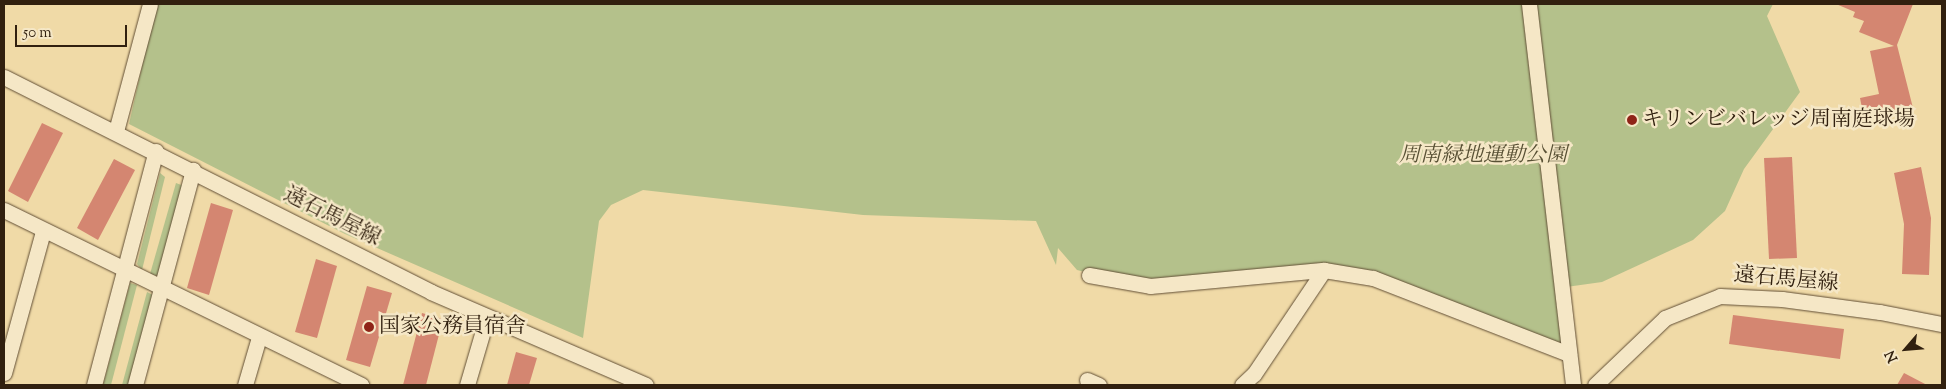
<!DOCTYPE html>
<meta charset="utf-8">
<style>
body{margin:0}
#map{position:relative;width:1946px;height:389px;overflow:hidden;background:#f0daa7;font-family:"Sorts Mill Goudy","Noto Serif JP",serif}
div>[style]{position:absolute}
.green>*{inset:0;background:#b4c18b}
.building>*{inset:0;background:#d48671}
.roads{filter:drop-shadow(0 0 1px #614e35) drop-shadow(0 0 1px #614e35)}
.minor>*{height:15px;margin:-7.5px;padding:0 7.5px;transform-origin:7.5px;border-radius:7.5px;background:#f5e7c6}
.dots>*{width:14px;height:14px;translate:-50% -50%;box-sizing:border-box;border:2px solid #f5e7c6;border-radius:50%}
span{translate:-50% -50%;white-space:nowrap;text-align:center;line-height:1.15;-webkit-text-stroke:5px #f5e7c6;paint-order:stroke}
.poi-label{font-size:21px;color:#31200f}
.left{translate:0 -50%;text-align:left}
.park-label{font-size:21px;color:#585034;font-style:italic}
.street-label{font-size:21px;color:#31200f}
.frame{position:absolute;inset:0;border:5px solid #31200f;pointer-events:none}
.north{position:absolute;left:1881px;top:324px;width:50px;height:50px;-webkit-text-stroke:4px #f5e7c6;paint-order:stroke;rotate:243deg;font-size:14px;font-weight:700;line-height:20px;text-align:center;color:#31200f}
.north::after{content:'';display:block;margin:auto;width:18px;height:22px;background:#31200f;clip-path:polygon(50% 0,100% 100%,50% 72%,0 100%)}
.scale{position:absolute;left:15px;top:25px;width:112px;height:22px;box-sizing:border-box;border:2px solid #31200f;border-top:0;padding-left:6px;font-size:15px;line-height:18px;white-space:nowrap;color:#31200f;-webkit-text-stroke:4px #f5e7c6;paint-order:stroke}
</style>
<div id="map">
<div class="green">
<i style="clip-path:polygon(156px 4px,1773px 4px,1767px 16px,1800px 92px,1744px 169px,1725px 211px,1693px 240px,1602px 282px,1559px 288px,1569px 353px,1334px 271px,1148px 288px,1077px 270px,1058px 248px,1056px 265px,1036px 221px,863px 215px,643px 190px,611px 205px,599px 221px,583px 338px,345px 234px,129px 124px)"></i>
<i style="clip-path:polygon(160px 173px,165px 177px,142px 270px,137px 264px)"></i>
<i style="clip-path:polygon(176px 183px,184px 186px,158px 276px,150px 274px)"></i>
<i style="clip-path:polygon(130px 283px,137px 285px,111px 385px,103px 385px)"></i>
<i style="clip-path:polygon(147px 292px,153px 295px,129px 385px,122px 385px)"></i>
</div>
<div class="building">
<i style="clip-path:polygon(1836px 4px,1913px 4px,1897px 45px,1913px 108px,1864px 118px,1860px 98px,1879px 94px,1870px 51px,1894px 46px,1859px 32px,1864px 21px,1853px 17px,1855px 12px)"></i>
<i style="clip-path:polygon(42px 123px,63px 133px,28px 202px,8px 191px)"></i>
<i style="clip-path:polygon(1792px 157px,1797px 258px,1769px 259px,1764px 158px)"></i>
<i style="clip-path:polygon(114px 159px,135px 170px,98px 240px,77px 228px)"></i>
<i style="clip-path:polygon(1921px 167px,1931px 218px,1929px 275px,1902px 274px,1904px 224px,1894px 173px)"></i>
<i style="clip-path:polygon(211px 203px,233px 210px,209px 295px,187px 288px)"></i>
<i style="clip-path:polygon(316px 259px,337px 266px,317px 338px,295px 332px)"></i>
<i style="clip-path:polygon(367px 286px,392px 293px,370px 367px,346px 360px)"></i>
<i style="clip-path:polygon(422px 313px,443px 319px,426px 385px,403px 385px)"></i>
<i style="clip-path:polygon(1733px 315px,1844px 329px,1840px 359px,1729px 344px)"></i>
<i style="clip-path:polygon(516px 352px,537px 358px,529px 385px,507px 385px)"></i>
<i style="clip-path:polygon(1904px 373px,1927px 385px,1897px 385px)"></i>
</div>
<div class="roads">
<div class="minor">
<i style="left:1529px;top:4px;width:384px;rotate:83.4deg"></i>
<i style="left:4px;top:77px;width:478px;rotate:26.7deg"></i>
<i style="left:431px;top:292px;width:234px;rotate:23.4deg"></i>
<i style="left:116px;top:131px;width:131px;rotate:-75deg"></i>
<i style="left:4px;top:210px;width:398px;rotate:26.1deg"></i>
<i style="left:1089px;top:275px;width:62px;rotate:10.2deg"></i>
<i style="left:1150px;top:286px;width:175px;rotate:-5.3deg"></i>
<i style="left:1324px;top:270px;width:50px;rotate:9.3deg"></i>
<i style="left:1373px;top:278px;width:210px;rotate:21.2deg"></i>
<i style="left:4px;top:373px;width:147px;rotate:-74.6deg"></i>
<i style="left:1087px;top:380px;width:13px;rotate:23deg"></i>
<i style="left:94px;top:385px;width:242px;rotate:-75.2deg"></i>
<i style="left:135px;top:385px;width:223px;rotate:-74.9deg"></i>
<i style="left:245px;top:385px;width:50px;rotate:-73.7deg"></i>
<i style="left:467px;top:385px;width:71px;rotate:-73.6deg"></i>
<i style="left:1242px;top:385px;width:16px;rotate:-43deg"></i>
<i style="left:1254px;top:374px;width:125px;rotate:-56.1deg"></i>
<i style="left:1595px;top:385px;width:97px;rotate:-43.7deg"></i>
<i style="left:1665px;top:318px;width:59px;rotate:-21.8deg"></i>
<i style="left:1720px;top:296px;width:62px;rotate:2.8deg"></i>
<i style="left:1782px;top:299px;width:99px;rotate:7.6deg"></i>
<i style="left:1880px;top:312px;width:63px;rotate:11deg"></i>
</div>
</div>
<div class="dots">
<i style="left:1632px;top:120px;background:#8f2418"></i>
<i style="left:369px;top:327px;background:#8f2418"></i>
</div>
<div class="poi-label">
<span class="left" style="left:1642px;top:120px">キリンビバレッジ周南庭球場</span>
<span class="left" style="left:379px;top:327px">国家公務員宿舎</span>
</div>
<div class="park-label">
<span style="left:1483px;top:156px">周南緑地運動公園</span>
</div>
<div class="street-label">
<span style="left:332px;top:217px;rotate:27deg">遠石馬屋線</span>
<span style="left:1786px;top:280px;rotate:5deg">遠石馬屋線</span>
</div>
<div class="frame"></div>
<div class="north">N</div>
<div class="scale">50 m</div>
</div>
